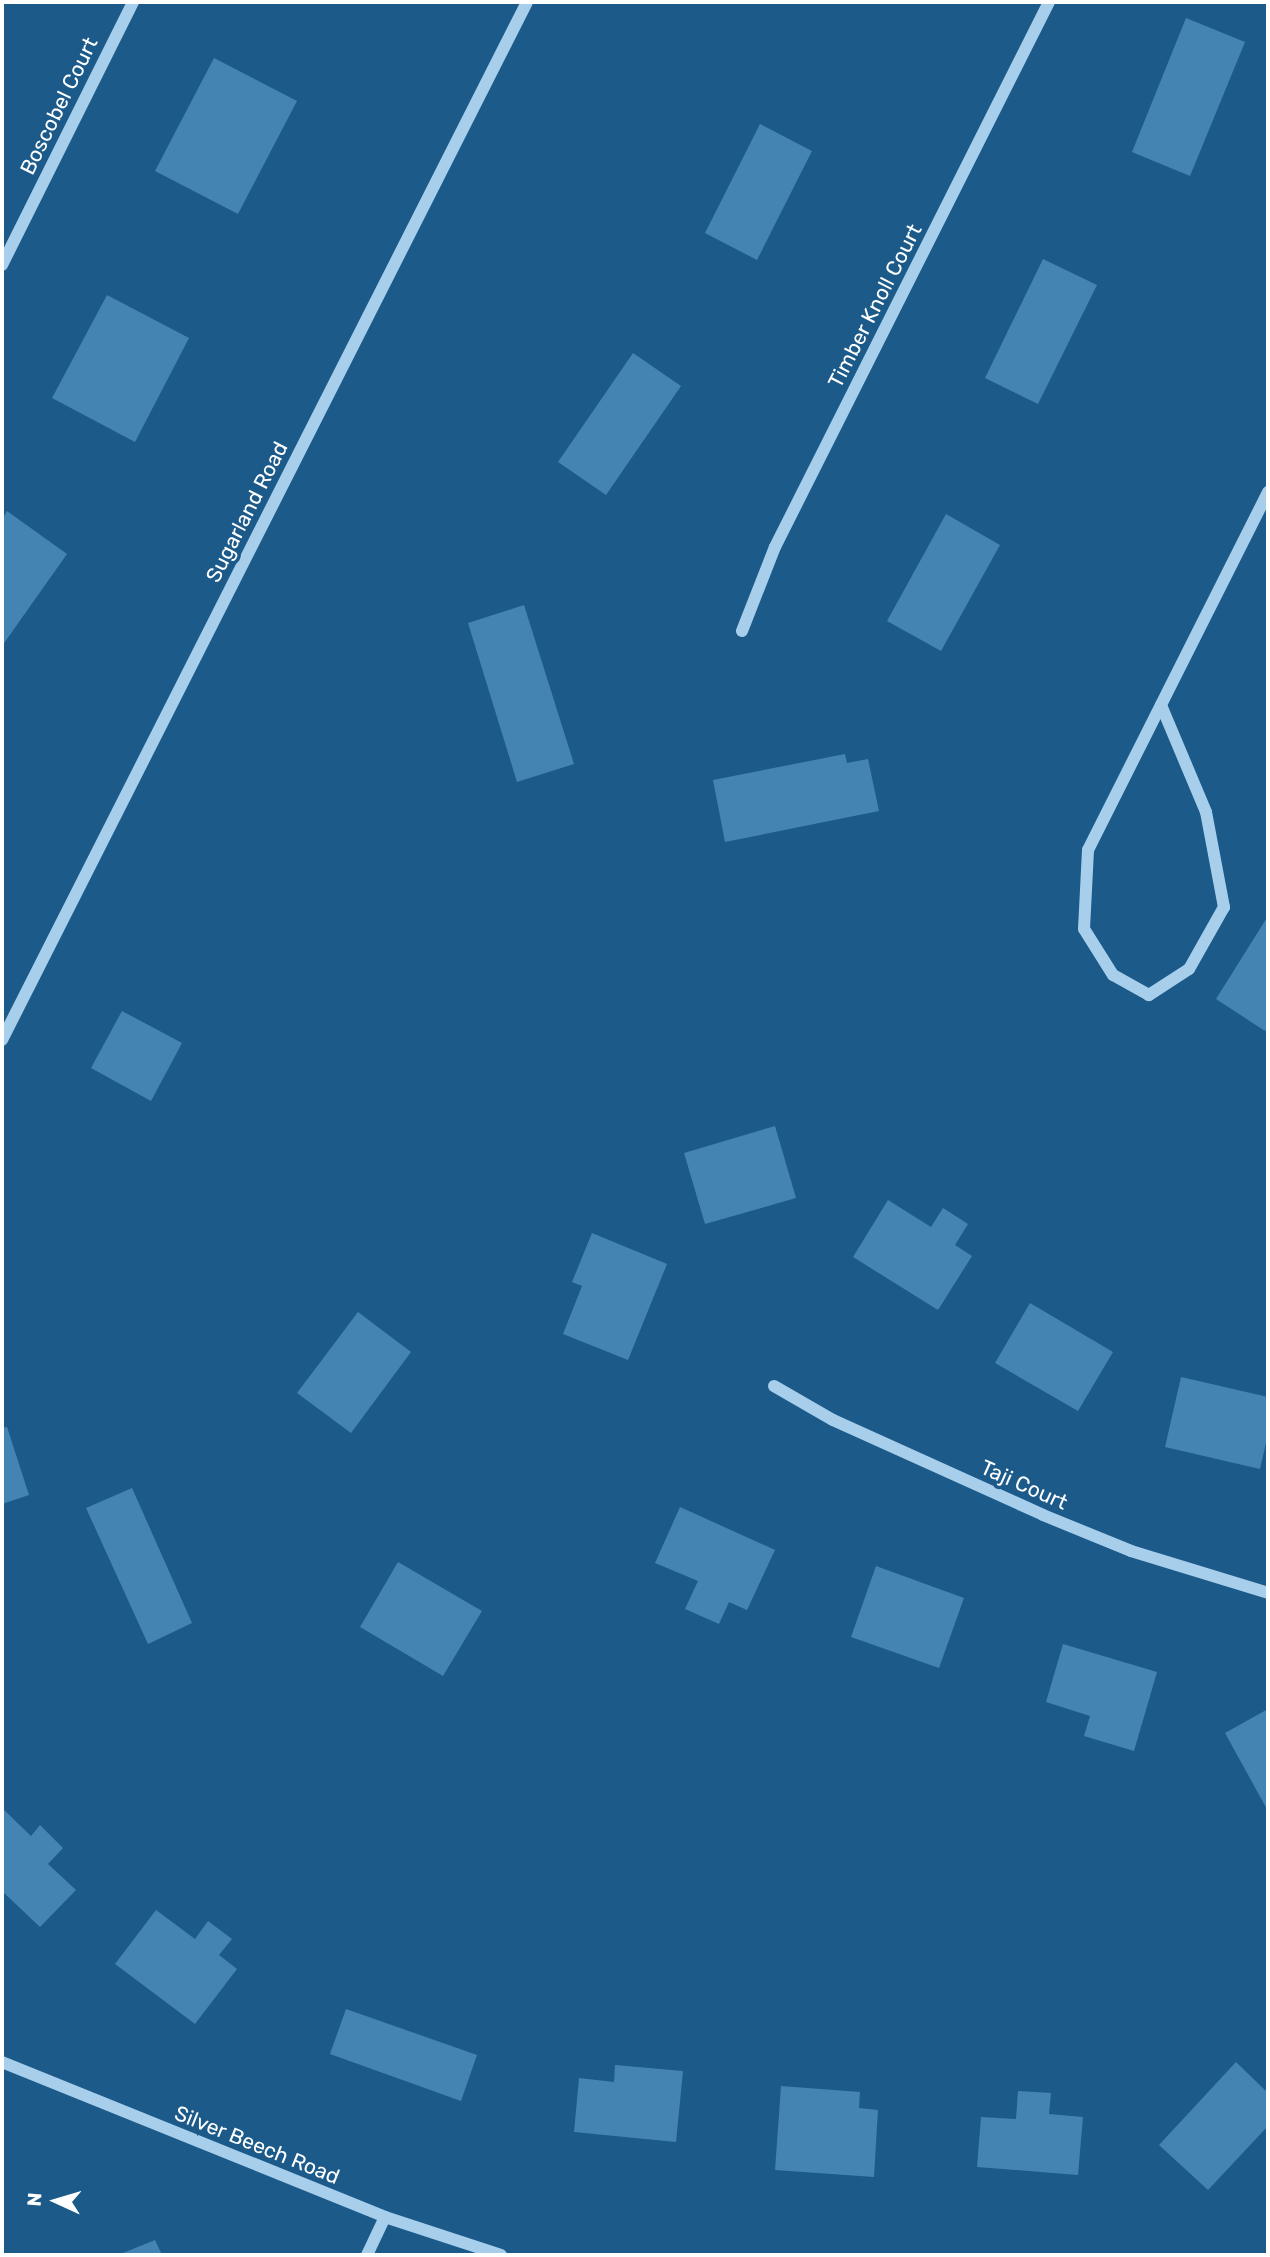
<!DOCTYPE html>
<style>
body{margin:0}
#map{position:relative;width:1270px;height:2257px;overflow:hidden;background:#1c5a8a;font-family:Rubik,sans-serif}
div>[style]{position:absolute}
.building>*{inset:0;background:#4484b2}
.minor>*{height:12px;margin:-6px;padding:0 6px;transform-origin:6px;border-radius:6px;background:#a7cfec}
span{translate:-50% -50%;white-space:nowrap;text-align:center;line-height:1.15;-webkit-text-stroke:7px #1c5a8a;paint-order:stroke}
.street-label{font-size:21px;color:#fff}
.frame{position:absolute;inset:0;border:4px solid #fff;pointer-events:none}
.north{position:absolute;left:21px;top:2166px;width:70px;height:70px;-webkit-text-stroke:5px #1c5a8a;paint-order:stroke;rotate:274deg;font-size:19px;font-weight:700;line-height:28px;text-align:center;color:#fff}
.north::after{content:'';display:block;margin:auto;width:24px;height:32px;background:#fff;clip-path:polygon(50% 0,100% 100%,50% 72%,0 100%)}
</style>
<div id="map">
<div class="building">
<i style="clip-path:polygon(1186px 18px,1245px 42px,1190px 176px,1132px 152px)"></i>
<i style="clip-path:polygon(214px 58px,297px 101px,238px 214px,155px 171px)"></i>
<i style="clip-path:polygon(760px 124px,812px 151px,757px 260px,705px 233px)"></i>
<i style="clip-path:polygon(1043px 259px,1097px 285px,1038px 404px,985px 378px)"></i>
<i style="clip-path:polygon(107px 295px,189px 338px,135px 442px,52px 398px)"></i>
<i style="clip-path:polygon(633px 353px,681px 386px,606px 495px,558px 462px)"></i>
<i style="clip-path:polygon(7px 511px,67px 554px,2px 646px,2px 519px)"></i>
<i style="clip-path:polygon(946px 514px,1000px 545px,941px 651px,887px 621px)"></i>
<i style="clip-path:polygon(524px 605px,574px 764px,517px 782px,468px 623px)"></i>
<i style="clip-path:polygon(845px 754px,847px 763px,868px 759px,879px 811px,725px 842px,713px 780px)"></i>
<i style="clip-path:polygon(1268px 916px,1268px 1026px,1265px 1031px,1216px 999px)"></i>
<i style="clip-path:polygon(122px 1011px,182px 1043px,151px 1101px,91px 1068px)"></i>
<i style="clip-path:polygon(775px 1126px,796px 1198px,705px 1224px,684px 1153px)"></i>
<i style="clip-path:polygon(888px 1200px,931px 1227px,943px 1208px,968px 1224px,955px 1245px,972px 1256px,938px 1310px,853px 1257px)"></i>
<i style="clip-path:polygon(592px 1233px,667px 1264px,628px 1360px,563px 1334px,582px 1286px,572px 1282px)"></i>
<i style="clip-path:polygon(1030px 1303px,1113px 1352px,1078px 1411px,995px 1363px)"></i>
<i style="clip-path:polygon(358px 1312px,411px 1352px,351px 1433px,297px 1393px)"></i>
<i style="clip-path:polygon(1181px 1377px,1268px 1397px,1268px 1434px,1260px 1469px,1165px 1447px)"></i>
<i style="clip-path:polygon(7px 1427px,29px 1495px,2px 1504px,2px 1428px)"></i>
<i style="clip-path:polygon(132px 1488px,192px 1623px,148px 1644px,86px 1508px)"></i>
<i style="clip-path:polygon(680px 1507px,775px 1550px,747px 1610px,729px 1602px,719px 1624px,685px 1609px,698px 1581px,655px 1563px)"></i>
<i style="clip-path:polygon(398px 1562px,482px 1611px,443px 1676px,360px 1627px)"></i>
<i style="clip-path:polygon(876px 1566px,964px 1598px,939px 1668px,851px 1637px)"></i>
<i style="clip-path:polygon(1063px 1644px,1157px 1672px,1134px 1751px,1084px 1736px,1090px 1716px,1046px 1702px)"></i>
<i style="clip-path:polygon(1268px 1709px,1268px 1811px,1225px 1733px)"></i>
<i style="clip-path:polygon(2px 1808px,31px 1836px,40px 1825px,63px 1848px,48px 1864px,76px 1890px,40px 1927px,2px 1891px)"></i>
<i style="clip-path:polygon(156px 1910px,195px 1939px,208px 1921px,232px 1939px,219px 1955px,237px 1969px,195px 2024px,115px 1964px)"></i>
<i style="clip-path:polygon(346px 2009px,477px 2055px,461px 2101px,330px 2054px)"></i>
<i style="clip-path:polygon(1236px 2062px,1268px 2093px,1268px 2126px,1208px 2190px,1159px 2145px)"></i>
<i style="clip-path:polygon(615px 2065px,683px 2071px,676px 2142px,574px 2132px,579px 2078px,614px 2082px)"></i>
<i style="clip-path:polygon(781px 2086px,860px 2092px,859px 2108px,878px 2110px,874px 2177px,775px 2170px)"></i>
<i style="clip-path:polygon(1018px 2091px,1051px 2093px,1049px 2114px,1083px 2117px,1078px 2175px,977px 2167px,981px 2117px,1016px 2119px)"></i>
<i style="clip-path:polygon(155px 2240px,162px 2255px,118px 2255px)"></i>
</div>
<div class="minor">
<i style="left:2px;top:265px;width:294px;rotate:-63.5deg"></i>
<i style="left:742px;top:631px;width:90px;rotate:-68.6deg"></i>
<i style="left:775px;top:547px;width:610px;rotate:-63.31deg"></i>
<i style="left:1161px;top:705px;width:116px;rotate:67.2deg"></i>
<i style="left:1206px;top:812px;width:97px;rotate:79.3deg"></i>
<i style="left:1224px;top:907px;width:71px;rotate:119.4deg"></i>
<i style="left:1189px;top:969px;width:48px;rotate:147deg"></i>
<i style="left:1149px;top:995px;width:41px;rotate:-150.9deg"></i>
<i style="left:1113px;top:975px;width:54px;rotate:-122.2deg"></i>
<i style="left:1084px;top:929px;width:79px;rotate:-87.1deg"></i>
<i style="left:1088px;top:850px;width:401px;rotate:-63.3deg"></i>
<i style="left:2px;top:1040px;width:1163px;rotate:-63.17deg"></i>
<i style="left:774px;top:1386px;width:68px;rotate:30deg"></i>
<i style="left:833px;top:1420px;width:230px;rotate:24.3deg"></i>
<i style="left:1043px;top:1515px;width:95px;rotate:22.2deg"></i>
<i style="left:1131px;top:1551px;width:143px;rotate:17deg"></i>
<i style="left:2px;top:2062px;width:413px;rotate:22deg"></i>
<i style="left:385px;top:2217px;width:122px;rotate:18.1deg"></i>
<i style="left:367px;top:2255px;width:42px;rotate:-64.7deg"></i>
</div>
<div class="street-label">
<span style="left:59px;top:106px;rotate:-64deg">Boscobel Court</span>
<span style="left:875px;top:306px;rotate:-63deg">Timber Knoll Court</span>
<span style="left:247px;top:512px;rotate:-63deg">Sugarland Road</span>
<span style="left:1024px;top:1485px;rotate:24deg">Taji Court</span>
<span style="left:257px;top:2145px;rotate:22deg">Silver Beech Road</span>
</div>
<div class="frame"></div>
<div class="north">N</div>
</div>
